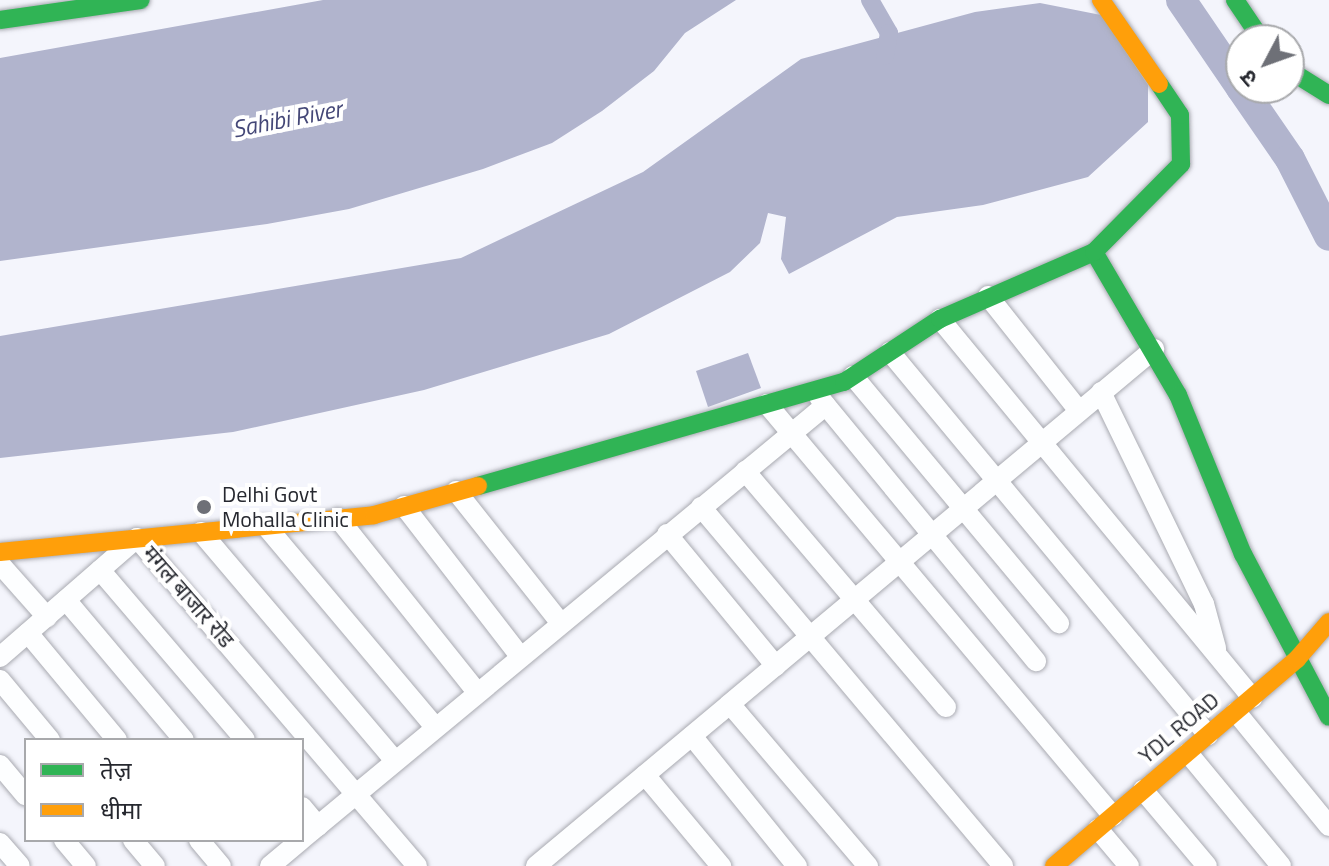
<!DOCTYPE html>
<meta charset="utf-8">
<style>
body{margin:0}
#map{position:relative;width:1329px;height:866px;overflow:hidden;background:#f4f5fc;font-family:"Titillium Web","Noto Sans Devanagari",sans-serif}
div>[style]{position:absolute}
.water>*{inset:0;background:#b1b4cd}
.canal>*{height:18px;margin:-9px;padding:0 9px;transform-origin:9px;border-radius:9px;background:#b1b4cd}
.river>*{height:30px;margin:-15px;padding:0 15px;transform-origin:15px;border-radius:15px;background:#b1b4cd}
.roads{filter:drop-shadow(0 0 2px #a9aab1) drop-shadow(0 0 2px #a9aab1)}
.street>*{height:20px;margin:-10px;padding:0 10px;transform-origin:10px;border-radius:10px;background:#fdfeff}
.fast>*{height:18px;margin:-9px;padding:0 9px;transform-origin:9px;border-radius:9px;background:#30b455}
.slow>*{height:18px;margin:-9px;padding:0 9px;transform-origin:9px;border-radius:9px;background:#ff9f0a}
.dots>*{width:22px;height:22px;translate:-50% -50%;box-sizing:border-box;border:4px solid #fff;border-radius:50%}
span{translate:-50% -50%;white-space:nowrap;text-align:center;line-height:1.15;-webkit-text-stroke:8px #fff;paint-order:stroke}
.poi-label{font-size:22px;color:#26282f}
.left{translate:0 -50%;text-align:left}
.street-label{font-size:22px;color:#26282f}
.water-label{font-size:24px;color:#444777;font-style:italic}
.legend{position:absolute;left:24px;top:738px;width:280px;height:104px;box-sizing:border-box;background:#fff;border:2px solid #a8a9ac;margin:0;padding:10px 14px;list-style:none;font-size:24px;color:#26282f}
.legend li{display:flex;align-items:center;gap:16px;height:40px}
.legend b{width:40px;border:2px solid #a8a9ac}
.north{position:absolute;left:1225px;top:24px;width:80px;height:80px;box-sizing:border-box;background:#fff;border:2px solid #a8a9ac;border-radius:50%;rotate:229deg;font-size:22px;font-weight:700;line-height:32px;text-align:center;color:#26282f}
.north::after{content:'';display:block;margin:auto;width:28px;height:36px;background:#6e7077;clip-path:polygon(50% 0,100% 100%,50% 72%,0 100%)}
</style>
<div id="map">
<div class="water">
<i style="clip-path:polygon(323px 0,736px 0,685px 33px,654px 71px,602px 111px,552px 143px,483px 169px,349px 209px,267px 224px,0 261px,0 58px)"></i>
<i style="clip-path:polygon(1040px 3px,1101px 15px,1148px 85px,1148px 122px,1088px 177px,983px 205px,897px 217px,789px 274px,781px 259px,786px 217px,768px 213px,760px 243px,730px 272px,609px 334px,424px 390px,233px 432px,0 458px,0 336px,461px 258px,643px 172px,801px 59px,975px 12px)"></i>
<i style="clip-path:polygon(748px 353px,761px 388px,708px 407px,696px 371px)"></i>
</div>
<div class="canal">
<i style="left:870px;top:0;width:38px;rotate:60deg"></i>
<i style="left:889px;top:33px;width:23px;rotate:100deg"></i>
</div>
<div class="river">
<i style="left:1181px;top:0;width:107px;rotate:55.7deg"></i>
<i style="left:1241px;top:88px;width:86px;rotate:55.4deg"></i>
<i style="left:1290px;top:159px;width:86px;rotate:63.1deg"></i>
</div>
<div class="roads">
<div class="street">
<i style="left:988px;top:296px;width:147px;rotate:51.6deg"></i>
<i style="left:940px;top:319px;width:491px;rotate:50.5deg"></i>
<i style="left:890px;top:352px;width:498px;rotate:50.3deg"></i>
<i style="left:853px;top:376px;width:322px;rotate:50.2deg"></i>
<i style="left:1101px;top:392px;width:236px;rotate:64.1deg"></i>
<i style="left:1204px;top:604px;width:46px;rotate:74.7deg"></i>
<i style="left:819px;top:397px;width:342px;rotate:50.6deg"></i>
<i style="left:767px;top:404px;width:538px;rotate:49.98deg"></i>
<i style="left:745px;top:471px;width:310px;rotate:49.6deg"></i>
<i style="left:456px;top:491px;width:167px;rotate:51.6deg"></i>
<i style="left:404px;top:506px;width:190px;rotate:52.3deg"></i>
<i style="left:701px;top:507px;width:469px;rotate:49.9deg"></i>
<i style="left:338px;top:518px;width:223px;rotate:51.4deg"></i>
<i style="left:265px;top:525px;width:264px;rotate:49.9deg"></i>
<i style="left:201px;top:532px;width:300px;rotate:49.7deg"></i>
<i style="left:667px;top:534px;width:171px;rotate:50.5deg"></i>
<i style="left:0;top:564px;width:71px;rotate:48.4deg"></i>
<i style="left:100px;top:570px;width:223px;rotate:49.5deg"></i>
<i style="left:66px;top:600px;width:183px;rotate:49.9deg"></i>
<i style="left:28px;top:633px;width:139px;rotate:50.2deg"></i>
<i style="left:0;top:657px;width:181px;rotate:-41deg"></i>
<i style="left:137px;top:538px;width:431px;rotate:49.5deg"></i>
<i style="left:0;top:680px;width:78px;rotate:50.2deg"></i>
<i style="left:730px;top:704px;width:213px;rotate:49.6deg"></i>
<i style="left:1236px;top:712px;width:147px;rotate:50.8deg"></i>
<i style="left:692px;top:736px;width:167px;rotate:51.1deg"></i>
<i style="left:1188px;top:753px;width:146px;rotate:50.5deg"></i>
<i style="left:0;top:765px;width:40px;rotate:50deg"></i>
<i style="left:645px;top:775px;width:119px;rotate:50.1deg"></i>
<i style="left:1143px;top:790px;width:99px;rotate:49.9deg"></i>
<i style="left:302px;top:807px;width:25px;rotate:50deg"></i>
<i style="left:1098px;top:829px;width:48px;rotate:50deg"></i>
<i style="left:302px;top:839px;width:680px;rotate:-39.63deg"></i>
<i style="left:64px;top:840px;width:34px;rotate:50deg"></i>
<i style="left:133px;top:840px;width:34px;rotate:50deg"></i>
<i style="left:199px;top:840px;width:34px;rotate:50deg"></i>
<i style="left:0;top:843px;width:30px;rotate:49deg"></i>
<i style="left:270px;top:866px;width:40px;rotate:-40deg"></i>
<i style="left:536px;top:866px;width:806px;rotate:-39.91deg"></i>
</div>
<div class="fast">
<i style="left:1235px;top:0;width:48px;rotate:56deg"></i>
<i style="left:0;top:20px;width:142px;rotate:-8.1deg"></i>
<i style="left:1289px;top:70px;width:47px;rotate:32deg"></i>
<i style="left:1094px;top:252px;width:166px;rotate:59.6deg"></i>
<i style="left:1178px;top:395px;width:172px;rotate:67.8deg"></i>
<i style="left:1243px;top:554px;width:184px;rotate:62.2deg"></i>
<i style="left:478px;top:486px;width:380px;rotate:-15.9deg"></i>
<i style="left:844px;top:382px;width:115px;rotate:-33.3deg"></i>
<i style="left:940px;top:319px;width:168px;rotate:-23.5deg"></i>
<i style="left:1094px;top:252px;width:124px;rotate:-45.3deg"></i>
<i style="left:1181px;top:164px;width:49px;rotate:-91.2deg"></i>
<i style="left:1180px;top:115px;width:37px;rotate:-124deg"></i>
</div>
<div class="slow">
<i style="left:1101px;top:0;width:102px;rotate:55.4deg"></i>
<i style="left:0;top:552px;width:376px;rotate:-5.6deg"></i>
<i style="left:374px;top:515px;width:108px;rotate:-15.6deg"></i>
<i style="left:1054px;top:866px;width:319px;rotate:-40.4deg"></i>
<i style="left:1297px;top:659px;width:49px;rotate:-49.1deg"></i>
</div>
</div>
<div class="dots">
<i style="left:204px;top:507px;background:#6e7077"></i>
</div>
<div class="poi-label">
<span class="left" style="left:222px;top:507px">Delhi Govt<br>Mohalla Clinic</span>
</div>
<div class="street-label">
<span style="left:188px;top:597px;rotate:49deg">मंगल बाजार रोड</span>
<span style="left:1179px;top:728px;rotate:-40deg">YDL ROAD</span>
</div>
<div class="water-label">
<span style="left:287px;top:119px;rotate:-11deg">Sahibi River</span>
</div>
<ul class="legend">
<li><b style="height:10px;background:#30b455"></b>तेज़</li>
<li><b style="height:10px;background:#ff9f0a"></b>धीमा</li>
</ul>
<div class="north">उ</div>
</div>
